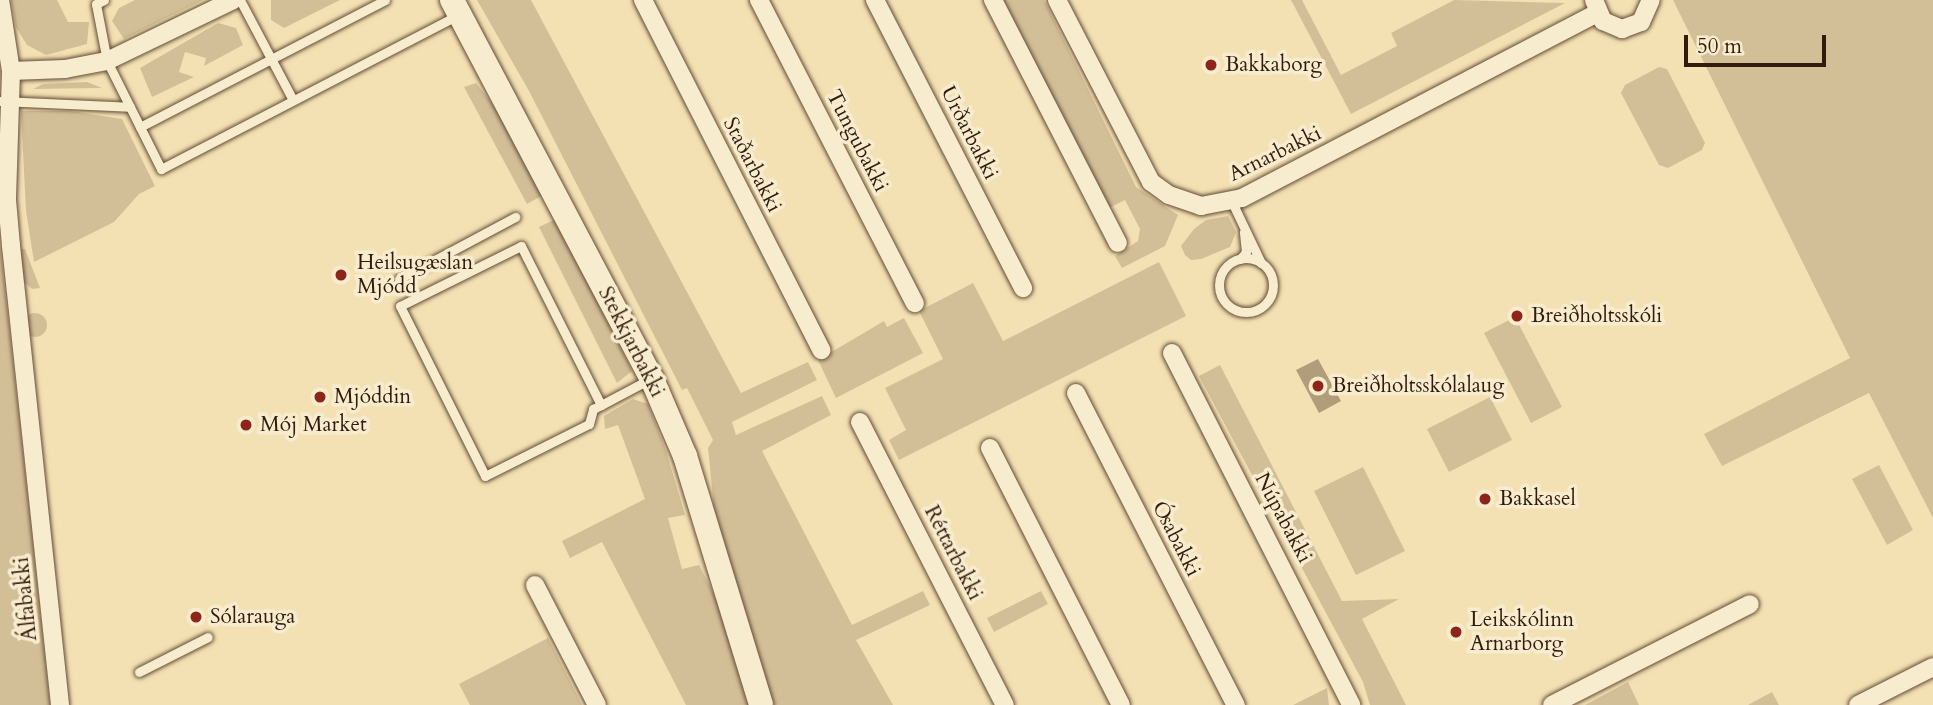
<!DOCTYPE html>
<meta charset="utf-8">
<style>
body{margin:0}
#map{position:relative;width:1933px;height:705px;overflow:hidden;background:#f4e1b3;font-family:Cardo,serif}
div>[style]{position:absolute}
.green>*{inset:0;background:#d3bf97}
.round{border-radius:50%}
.water>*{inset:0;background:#b29d7a}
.roads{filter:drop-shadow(0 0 2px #624c36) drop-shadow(0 0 2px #624c36)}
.lane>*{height:9px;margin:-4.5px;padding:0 4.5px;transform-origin:4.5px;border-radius:4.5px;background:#f8ecce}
.lane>.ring{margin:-4.5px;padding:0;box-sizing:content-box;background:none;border:9px solid #f8ecce;border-radius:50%}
.street>*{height:18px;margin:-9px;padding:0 9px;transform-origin:9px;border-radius:9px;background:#f8ecce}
.secondary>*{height:24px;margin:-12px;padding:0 12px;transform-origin:12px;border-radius:12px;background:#f8ecce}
.dots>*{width:19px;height:19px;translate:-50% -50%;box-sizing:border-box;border:4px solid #f8ecce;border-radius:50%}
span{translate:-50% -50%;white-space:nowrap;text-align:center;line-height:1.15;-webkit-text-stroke:7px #f8ecce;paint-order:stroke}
.poi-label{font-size:21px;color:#321a0c}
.left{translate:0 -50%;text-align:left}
.street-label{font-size:21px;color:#321a0c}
.scale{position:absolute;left:1684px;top:35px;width:142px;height:32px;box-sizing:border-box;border:4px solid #321a0c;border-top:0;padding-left:9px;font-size:21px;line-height:24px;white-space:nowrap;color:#321a0c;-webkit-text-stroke:5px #f8ecce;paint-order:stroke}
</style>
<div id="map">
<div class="green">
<i style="clip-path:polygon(11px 0,57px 0,68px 22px,89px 22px,87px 44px,46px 55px,27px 45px,16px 27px)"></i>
<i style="clip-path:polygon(135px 0,203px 0,124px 39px,112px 21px,119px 8px)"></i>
<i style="clip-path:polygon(271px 0,340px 0,284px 28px,271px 20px)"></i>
<i style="clip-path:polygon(477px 0,531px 0,741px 393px,808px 362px,817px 380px,732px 422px,736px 435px,822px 396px,831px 415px,762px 451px,852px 625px,923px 591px,930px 605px,856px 640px,893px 705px,773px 705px,714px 508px,708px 448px,713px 440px,687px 388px,682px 390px,529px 91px)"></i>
<i style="clip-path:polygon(1004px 0,1044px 0,1136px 187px,1178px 215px,1165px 246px,1122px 268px,1115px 256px,1138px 241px,1140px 229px,1125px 200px,1109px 208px)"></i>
<i style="clip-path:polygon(1291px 0,1302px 0,1341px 75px,1397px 46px,1391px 33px,1454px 0,1565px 3px,1351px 114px)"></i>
<i style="clip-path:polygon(1673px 0,1933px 0,1933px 518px,1869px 393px,1722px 466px,1704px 434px,1850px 358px)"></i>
<i style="clip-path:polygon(218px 23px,236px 28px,243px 45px,204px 66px,206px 58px,185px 52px,179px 72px,194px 77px,152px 97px,140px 68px)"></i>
<i style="clip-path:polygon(1659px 67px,1667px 69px,1705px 143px,1702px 150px,1668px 168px,1659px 165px,1621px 93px,1625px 85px)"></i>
<i style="clip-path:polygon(87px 82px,102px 88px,33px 89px,43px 84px)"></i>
<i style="clip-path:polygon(476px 83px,501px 115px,543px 195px,527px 204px,464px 87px)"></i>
<i style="clip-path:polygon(21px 111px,70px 111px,122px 119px,155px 186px,139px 194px,114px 222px,34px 262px,26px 211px)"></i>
<i style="clip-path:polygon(1228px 216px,1236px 232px,1230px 247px,1201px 259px,1191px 260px,1185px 255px,1181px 246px,1194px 229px,1206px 220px)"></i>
<i style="clip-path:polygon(558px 218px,632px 371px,617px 383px,539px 227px)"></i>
<i style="clip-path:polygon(0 245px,25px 471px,50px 705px,0 705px)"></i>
<i style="clip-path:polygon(21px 249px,25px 249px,40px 288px,32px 289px,22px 280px)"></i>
<i style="clip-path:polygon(1159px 262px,1186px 316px,899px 460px,889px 440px,906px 430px,885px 388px,943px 359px,919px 311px,973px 283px,1003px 341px)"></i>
<i class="round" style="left:23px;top:313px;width:24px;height:24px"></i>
<i style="clip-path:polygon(1515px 317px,1562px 407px,1531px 423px,1484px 333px)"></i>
<i style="clip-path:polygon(904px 318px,923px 353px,836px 398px,818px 360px,884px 321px,887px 327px)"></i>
<i style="clip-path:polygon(1220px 365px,1342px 601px,1399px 599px,1362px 619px,1406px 705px,1370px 705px,1363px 682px,1199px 376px)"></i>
<i style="clip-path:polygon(1490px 397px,1512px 440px,1449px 472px,1427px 429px)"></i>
<i style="clip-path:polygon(633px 399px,648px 404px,666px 451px,685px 515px,668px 518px,682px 569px,699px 565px,726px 618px,750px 705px,686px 705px,602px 542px,570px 558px,562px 541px,645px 499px,618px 425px,605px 429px,604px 416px)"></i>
<i style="clip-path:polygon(1879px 465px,1913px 530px,1887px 545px,1852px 479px)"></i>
<i style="clip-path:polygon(1363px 467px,1405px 551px,1356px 575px,1314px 491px)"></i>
<i style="clip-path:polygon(1041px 591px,1048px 604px,994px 632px,987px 618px)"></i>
<i style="clip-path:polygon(548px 638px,582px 705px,470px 705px,459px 684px)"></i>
<i style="clip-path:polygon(1628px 682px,1639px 705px,1585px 705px)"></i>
<i style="clip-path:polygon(1327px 688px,1329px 705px,1293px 705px)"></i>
<i style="clip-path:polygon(1772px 692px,1779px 705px,1748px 705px)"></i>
</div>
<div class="water">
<i style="clip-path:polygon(1318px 359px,1341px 401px,1319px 413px,1296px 370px)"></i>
</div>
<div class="roads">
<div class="lane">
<i style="left:104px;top:0;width:9px;rotate:153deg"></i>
<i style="left:96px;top:4px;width:58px;rotate:79.1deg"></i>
<i style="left:107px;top:61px;width:121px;rotate:63.4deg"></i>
<i style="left:161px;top:169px;width:332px;rotate:-27.4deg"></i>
<i style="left:240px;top:0;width:113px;rotate:62.1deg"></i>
<i style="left:0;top:101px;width:130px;rotate:2.6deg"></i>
<i style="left:140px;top:127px;width:276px;rotate:-27.4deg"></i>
<i style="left:1231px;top:200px;width:70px;rotate:64.5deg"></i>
<i class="ring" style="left:1219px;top:258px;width:45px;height:45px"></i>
<i style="left:1240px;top:259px;width:9px;rotate:-49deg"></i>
<i style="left:1246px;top:252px;width:20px;rotate:-96deg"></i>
<i style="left:399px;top:279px;width:132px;rotate:-28.1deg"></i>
<i style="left:601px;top:405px;width:178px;rotate:-116.7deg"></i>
<i style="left:521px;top:246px;width:135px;rotate:153.6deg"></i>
<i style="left:400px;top:306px;width:190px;rotate:63.4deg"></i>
<i style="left:485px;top:476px;width:116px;rotate:-26.6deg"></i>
<i style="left:589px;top:424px;width:16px;rotate:-75deg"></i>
<i style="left:593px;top:409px;width:9px;rotate:-27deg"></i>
<i style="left:601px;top:405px;width:55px;rotate:-28deg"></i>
<i style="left:139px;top:672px;width:77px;rotate:-26.9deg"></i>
</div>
<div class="street">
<i style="left:0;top:0;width:72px;rotate:81.2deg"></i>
<i style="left:11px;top:71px;width:129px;rotate:91.8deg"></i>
<i style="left:7px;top:200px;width:46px;rotate:85deg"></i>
<i style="left:11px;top:246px;width:462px;rotate:83.9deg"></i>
<i style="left:643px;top:0;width:393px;rotate:63deg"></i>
<i style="left:759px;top:0;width:341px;rotate:62.8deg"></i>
<i style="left:875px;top:0;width:324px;rotate:62.8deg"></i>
<i style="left:993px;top:0;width:273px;rotate:62.8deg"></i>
<i style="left:1057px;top:0;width:205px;rotate:62.7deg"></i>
<i style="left:1151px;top:182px;width:22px;rotate:36deg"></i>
<i style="left:1169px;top:195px;width:34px;rotate:19deg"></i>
<i style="left:1201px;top:206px;width:42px;rotate:-11deg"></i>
<i style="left:1242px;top:198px;width:400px;rotate:-27.5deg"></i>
<i style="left:1594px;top:0;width:23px;rotate:67deg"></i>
<i style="left:1603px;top:21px;width:21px;rotate:23deg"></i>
<i style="left:1622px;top:29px;width:20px;rotate:-20deg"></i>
<i style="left:1641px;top:22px;width:24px;rotate:-66deg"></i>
<i style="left:11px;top:71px;width:54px;rotate:-2.1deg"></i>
<i style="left:65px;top:69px;width:43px;rotate:-10.8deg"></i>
<i style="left:107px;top:61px;width:140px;rotate:-25.8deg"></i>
<i style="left:1172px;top:353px;width:395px;rotate:63deg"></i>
<i style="left:1076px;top:393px;width:351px;rotate:62.9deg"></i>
<i style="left:860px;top:422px;width:318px;rotate:62.9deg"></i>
<i style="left:990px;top:448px;width:288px;rotate:63deg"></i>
<i style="left:535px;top:585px;width:135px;rotate:62.7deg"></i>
<i style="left:1552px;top:705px;width:222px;rotate:-27deg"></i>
<i style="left:1858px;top:705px;width:84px;rotate:-26.9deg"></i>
</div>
<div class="secondary">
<i style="left:452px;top:0;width:429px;rotate:62.2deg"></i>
<i style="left:652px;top:379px;width:84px;rotate:66.8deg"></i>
<i style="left:685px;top:456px;width:260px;rotate:73deg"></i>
</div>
</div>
<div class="dots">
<i style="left:1211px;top:65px;background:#8f2418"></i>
<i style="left:341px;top:275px;background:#8f2418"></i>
<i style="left:1517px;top:316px;background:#8f2418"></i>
<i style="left:1318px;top:386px;background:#8f2418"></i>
<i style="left:320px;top:397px;background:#8f2418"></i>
<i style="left:246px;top:425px;background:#8f2418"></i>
<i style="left:1485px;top:499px;background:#8f2418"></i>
<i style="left:196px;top:617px;background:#8f2418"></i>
<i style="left:1456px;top:632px;background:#8f2418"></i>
</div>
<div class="poi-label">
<span class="left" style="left:1225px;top:65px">Bakkaborg</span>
<span class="left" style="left:357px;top:275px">Heilsugæslan<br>Mjódd</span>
<span class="left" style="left:1531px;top:316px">Breiðholtsskóli</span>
<span class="left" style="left:1332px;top:386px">Breiðholtsskólalaug</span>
<span class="left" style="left:334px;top:397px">Mjóddin</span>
<span class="left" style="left:260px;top:425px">Mój Market</span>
<span class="left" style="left:1499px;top:499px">Bakkasel</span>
<span class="left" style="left:210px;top:617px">Sólarauga</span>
<span class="left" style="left:1470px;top:632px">Leikskólinn<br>Arnarborg</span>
</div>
<div class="street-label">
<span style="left:969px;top:133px;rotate:63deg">Urðarbakki</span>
<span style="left:857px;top:141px;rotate:63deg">Tungubakki</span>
<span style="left:1275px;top:154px;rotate:-26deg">Arnarbakki</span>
<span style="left:752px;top:165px;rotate:63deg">Staðarbakki</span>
<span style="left:631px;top:342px;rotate:63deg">Stekkjarbakki</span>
<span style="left:1283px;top:518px;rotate:62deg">Núpabakki</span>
<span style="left:1176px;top:539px;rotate:63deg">Ósabakki</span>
<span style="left:953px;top:553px;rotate:63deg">Réttarbakki</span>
<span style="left:26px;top:599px;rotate:-96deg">Álfabakki</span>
</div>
<div class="scale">50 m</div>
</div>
